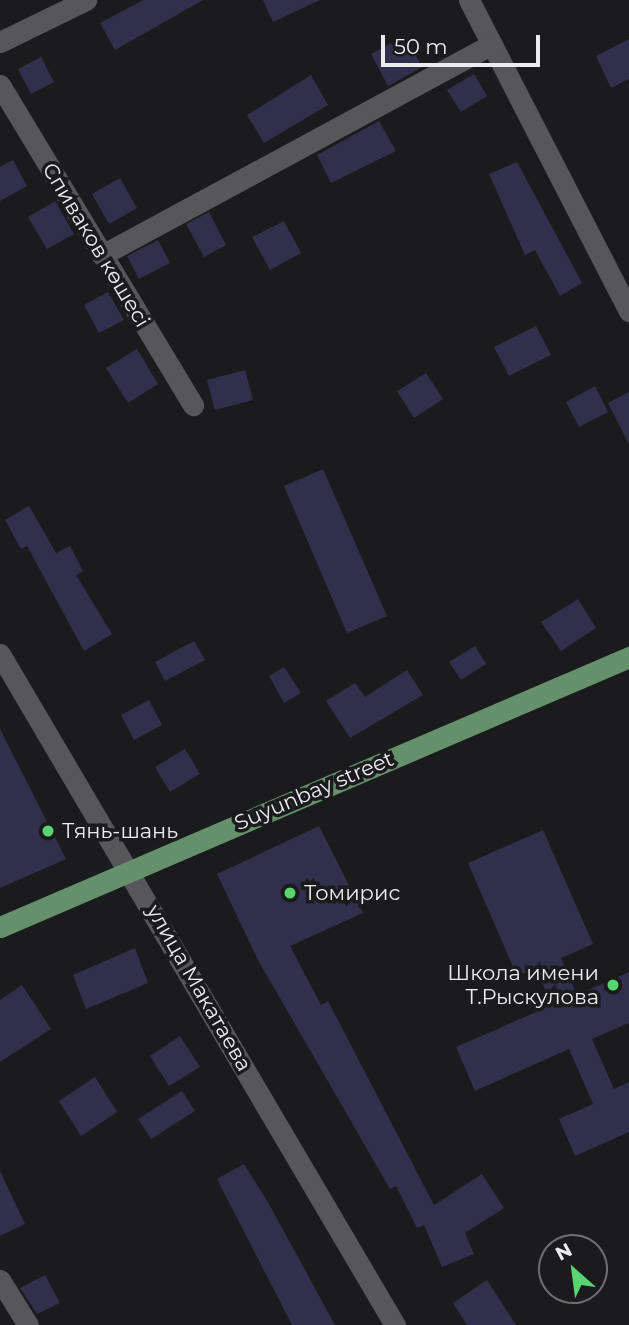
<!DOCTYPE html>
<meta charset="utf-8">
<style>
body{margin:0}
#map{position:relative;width:629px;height:1325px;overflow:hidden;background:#1b1b1e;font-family:Montserrat,sans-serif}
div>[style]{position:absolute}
.building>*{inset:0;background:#322f4c}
.minor>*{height:21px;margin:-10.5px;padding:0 10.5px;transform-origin:10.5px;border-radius:10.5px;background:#57575a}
.major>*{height:21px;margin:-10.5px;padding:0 10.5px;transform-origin:10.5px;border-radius:10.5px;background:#64906b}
.dots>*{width:19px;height:19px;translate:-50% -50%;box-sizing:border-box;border:4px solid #1b1b1e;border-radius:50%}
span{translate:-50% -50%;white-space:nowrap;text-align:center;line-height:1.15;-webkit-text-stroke:7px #1b1b1e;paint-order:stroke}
.street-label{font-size:21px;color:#ececee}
.poi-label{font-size:21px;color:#ececee}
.left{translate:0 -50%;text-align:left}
.right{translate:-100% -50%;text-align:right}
.north{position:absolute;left:538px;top:1234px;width:70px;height:70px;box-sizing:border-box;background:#1b1b1e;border:2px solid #6f6f71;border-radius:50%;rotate:332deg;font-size:19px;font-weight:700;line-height:28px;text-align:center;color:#ececee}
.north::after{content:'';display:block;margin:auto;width:24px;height:32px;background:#57d570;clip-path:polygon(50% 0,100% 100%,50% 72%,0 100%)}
.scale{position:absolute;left:381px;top:35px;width:159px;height:32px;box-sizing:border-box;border:4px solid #ececee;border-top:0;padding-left:9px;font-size:21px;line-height:24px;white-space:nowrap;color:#ececee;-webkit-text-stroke:5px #1b1b1e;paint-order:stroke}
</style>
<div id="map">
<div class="building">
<i style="clip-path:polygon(143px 0,203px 0,115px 50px,100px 23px)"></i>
<i style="clip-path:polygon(263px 0,320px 0,273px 22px)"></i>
<i style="clip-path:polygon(405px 36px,422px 67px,388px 86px,371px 54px)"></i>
<i style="clip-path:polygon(629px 39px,629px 79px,611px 88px,596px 56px)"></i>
<i style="clip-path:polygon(41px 57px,54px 82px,31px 94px,18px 69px)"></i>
<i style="clip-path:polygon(474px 74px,487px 96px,461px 112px,447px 90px)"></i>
<i style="clip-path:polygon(311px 75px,328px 105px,264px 143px,247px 115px)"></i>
<i style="clip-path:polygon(379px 121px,396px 151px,331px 183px,317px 155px)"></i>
<i style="clip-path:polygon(13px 160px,27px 186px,0 201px,0 167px)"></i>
<i style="clip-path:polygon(517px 162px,582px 283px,560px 296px,535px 250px,525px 255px,489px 174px)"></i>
<i style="clip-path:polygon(120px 178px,137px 208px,109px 224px,92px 194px)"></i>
<i style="clip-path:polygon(55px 201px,74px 234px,47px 249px,28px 217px)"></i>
<i style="clip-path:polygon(209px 212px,226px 245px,204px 257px,186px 224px)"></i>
<i style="clip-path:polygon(284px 221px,301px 253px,270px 270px,252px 237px)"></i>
<i style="clip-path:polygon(158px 240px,170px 263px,139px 279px,127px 256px)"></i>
<i style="clip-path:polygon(108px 292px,124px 320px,99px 333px,84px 305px)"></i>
<i style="clip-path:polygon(536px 326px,551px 355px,509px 376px,494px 347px)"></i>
<i style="clip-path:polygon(137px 349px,158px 384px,128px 403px,106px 368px)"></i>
<i style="clip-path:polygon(245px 370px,253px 400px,215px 410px,207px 380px)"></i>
<i style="clip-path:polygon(426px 373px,443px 399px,414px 418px,397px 391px)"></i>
<i style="clip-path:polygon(595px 386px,608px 412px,579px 427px,566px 402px)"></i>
<i style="clip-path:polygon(629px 392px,629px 444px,608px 403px)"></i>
<i style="clip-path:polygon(323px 469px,387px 616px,347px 633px,284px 486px)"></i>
<i style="clip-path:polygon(29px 506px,56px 553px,70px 546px,83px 571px,76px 575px,112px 634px,84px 651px,27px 546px,21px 549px,5px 520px)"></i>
<i style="clip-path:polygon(578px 599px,596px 628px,561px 651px,541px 622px)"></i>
<i style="clip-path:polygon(194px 641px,205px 660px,165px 681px,155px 662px)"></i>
<i style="clip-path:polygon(475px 646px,486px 664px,461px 680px,449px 662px)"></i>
<i style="clip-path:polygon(284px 667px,301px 693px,284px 703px,269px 676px)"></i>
<i style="clip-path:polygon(407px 670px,423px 695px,350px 738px,326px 701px,355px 683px,365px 697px)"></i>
<i style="clip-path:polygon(149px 700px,162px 725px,134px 740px,121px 715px)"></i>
<i style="clip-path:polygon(0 729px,66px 859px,0 888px)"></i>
<i style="clip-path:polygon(185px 749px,200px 774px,170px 792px,155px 767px)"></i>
<i style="clip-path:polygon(319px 826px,363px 913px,290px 946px,321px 1005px,328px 1001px,434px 1205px,482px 1174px,504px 1208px,465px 1233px,474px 1254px,442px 1267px,424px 1225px,417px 1228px,396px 1186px,390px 1189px,258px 960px,217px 874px)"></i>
<i style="clip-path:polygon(543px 830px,593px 944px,561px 958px,577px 995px,629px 972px,629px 1023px,592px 1039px,614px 1089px,629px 1082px,629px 1132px,575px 1156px,559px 1119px,593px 1104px,569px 1049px,475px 1091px,456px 1047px,552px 1005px,536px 968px,517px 976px,468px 863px)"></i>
<i style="clip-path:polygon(135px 948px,148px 983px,86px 1009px,73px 975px)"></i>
<i style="clip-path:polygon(22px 985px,51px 1029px,0 1062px,0 1000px)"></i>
<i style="clip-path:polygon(180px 1036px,200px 1067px,169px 1086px,150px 1056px)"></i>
<i style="clip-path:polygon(95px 1077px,117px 1112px,81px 1136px,59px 1101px)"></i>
<i style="clip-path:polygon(182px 1091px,195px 1111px,151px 1139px,138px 1119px)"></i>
<i style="clip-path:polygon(244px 1164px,269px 1204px,335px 1325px,292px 1325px,217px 1179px)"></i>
<i style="clip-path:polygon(0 1171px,25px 1224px,0 1236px)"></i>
<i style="clip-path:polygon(45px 1275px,60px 1303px,37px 1314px,20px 1288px)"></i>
<i style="clip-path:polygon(487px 1280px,516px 1325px,467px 1325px,453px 1303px)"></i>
</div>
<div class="minor">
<i style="left:469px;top:0;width:350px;rotate:62.8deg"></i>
<i style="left:0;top:42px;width:96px;rotate:-26deg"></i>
<i style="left:0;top:85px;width:374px;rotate:58.9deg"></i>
<i style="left:102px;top:255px;width:442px;rotate:-28.4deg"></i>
<i style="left:0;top:654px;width:779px;rotate:59.52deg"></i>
<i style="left:0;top:1280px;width:53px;rotate:58.1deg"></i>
</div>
<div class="major">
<i style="left:0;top:927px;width:685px;rotate:-23.23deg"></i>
</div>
<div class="dots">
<i style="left:48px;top:831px;background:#57d570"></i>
<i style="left:290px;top:893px;background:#57d570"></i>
<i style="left:613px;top:985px;background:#57d570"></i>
</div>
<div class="street-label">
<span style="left:96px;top:245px;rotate:59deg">Спиваков көшесі</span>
<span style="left:314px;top:791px;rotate:-23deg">Suyunbay street</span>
<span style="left:199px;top:988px;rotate:60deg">улица Макатаева</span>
</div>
<div class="poi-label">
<span class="left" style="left:62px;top:831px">Тянь-шань</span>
<span class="left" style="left:304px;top:893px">Томирис</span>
<span class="right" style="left:599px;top:985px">Школа имени<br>Т.Рыскулова</span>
</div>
<div class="north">N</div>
<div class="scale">50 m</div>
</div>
